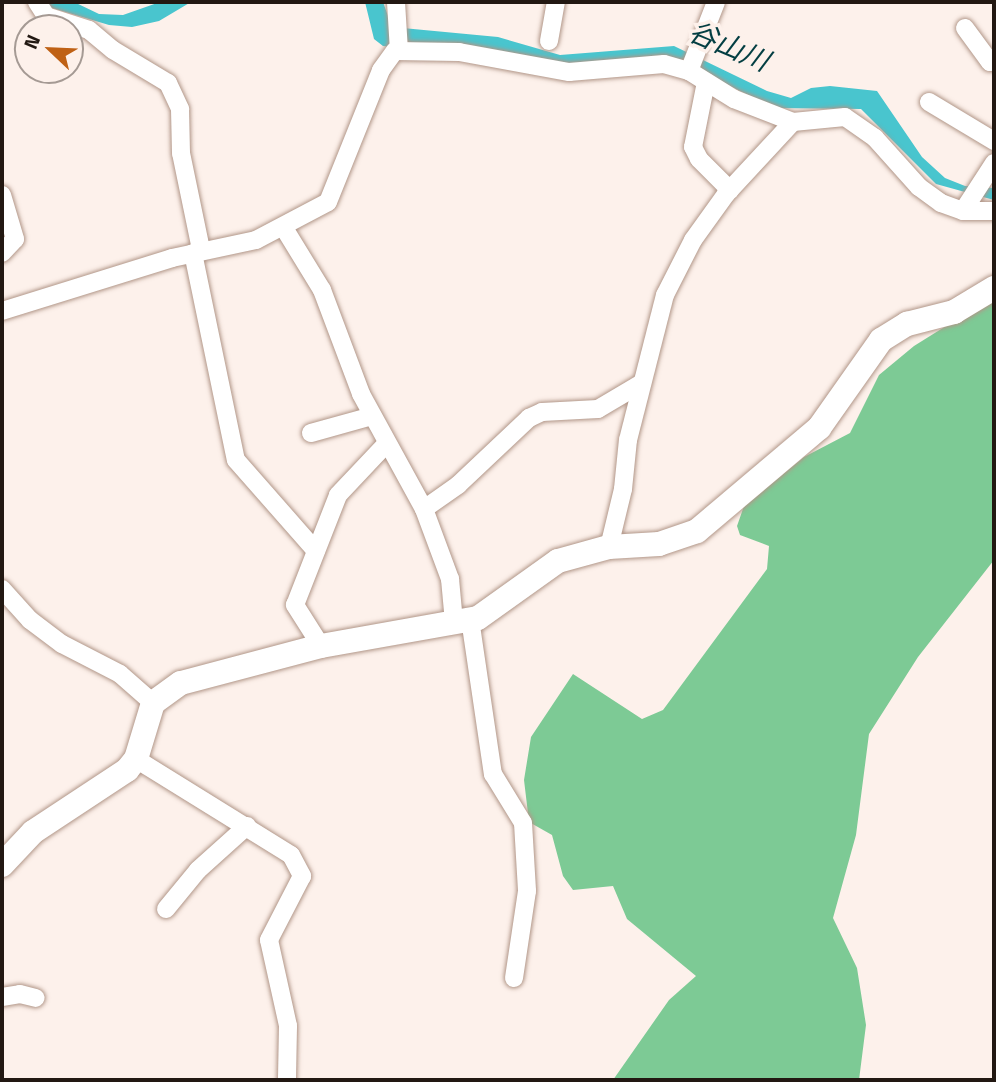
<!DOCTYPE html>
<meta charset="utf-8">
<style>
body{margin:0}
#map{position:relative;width:996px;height:1082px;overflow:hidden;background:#fdf1eb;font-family:"Titillium Web","Noto Sans JP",sans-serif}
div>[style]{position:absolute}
.forest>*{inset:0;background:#7dca95}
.water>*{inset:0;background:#49c5ce}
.roads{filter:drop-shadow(0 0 2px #b19688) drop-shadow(0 0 2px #b19688)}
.street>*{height:18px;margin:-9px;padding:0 9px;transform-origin:9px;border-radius:9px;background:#fff}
.secondary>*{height:24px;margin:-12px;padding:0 12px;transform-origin:12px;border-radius:12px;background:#fff}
span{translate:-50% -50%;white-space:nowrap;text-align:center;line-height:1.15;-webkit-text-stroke:7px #fdf1eb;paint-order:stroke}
.water-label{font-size:28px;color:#033e42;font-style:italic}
.frame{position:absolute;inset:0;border:4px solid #221812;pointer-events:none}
.north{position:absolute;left:14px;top:14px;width:70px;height:70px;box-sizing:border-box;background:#fdf1eb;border:2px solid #a59a94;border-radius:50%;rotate:293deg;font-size:19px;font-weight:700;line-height:28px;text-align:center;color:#221812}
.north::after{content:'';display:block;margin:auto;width:24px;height:32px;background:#bf6115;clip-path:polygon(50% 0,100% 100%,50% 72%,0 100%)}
</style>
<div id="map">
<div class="forest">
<i style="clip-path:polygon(994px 296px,994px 560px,918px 657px,869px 734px,856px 835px,833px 918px,857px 968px,866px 1025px,859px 1080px,613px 1080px,669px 1000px,696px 976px,627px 919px,613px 886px,573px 890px,563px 876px,552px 835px,529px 822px,524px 780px,531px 737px,573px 674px,642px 719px,663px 710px,767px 569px,769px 546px,740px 535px,737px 526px,744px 506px,804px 457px,850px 433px,879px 375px,914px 346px)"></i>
</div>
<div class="water">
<i style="clip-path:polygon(32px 2px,74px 2px,99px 14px,123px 15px,160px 2px,191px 2px,159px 21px,132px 27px,109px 25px)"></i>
<i style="clip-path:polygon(365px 2px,383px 2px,392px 27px,498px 37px,560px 55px,674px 46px,767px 91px,791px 98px,811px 88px,830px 86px,877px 91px,922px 157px,945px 178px,965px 186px,994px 188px,994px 200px,936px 184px,861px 109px,774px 108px,702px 72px,548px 64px,383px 46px,374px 39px)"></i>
</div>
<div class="roads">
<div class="street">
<i style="left:37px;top:2px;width:17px;rotate:57deg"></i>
<i style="left:46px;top:16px;width:45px;rotate:18deg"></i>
<i style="left:89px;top:30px;width:31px;rotate:40deg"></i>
<i style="left:113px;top:50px;width:64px;rotate:31deg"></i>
<i style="left:168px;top:83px;width:29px;rotate:65deg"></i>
<i style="left:180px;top:109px;width:44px;rotate:88.7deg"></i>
<i style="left:181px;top:153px;width:99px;rotate:78.3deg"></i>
<i style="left:396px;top:2px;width:49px;rotate:86.5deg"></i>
<i style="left:965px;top:28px;width:42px;rotate:53.7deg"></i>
<i style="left:990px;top:62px;width:4px;rotate:-14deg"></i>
<i style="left:549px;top:41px;width:40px;rotate:-80deg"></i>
<i style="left:689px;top:71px;width:74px;rotate:-68.6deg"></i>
<i style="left:706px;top:82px;width:66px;rotate:101.3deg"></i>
<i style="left:693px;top:147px;width:13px;rotate:63deg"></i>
<i style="left:699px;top:159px;width:44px;rotate:45deg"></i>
<i style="left:929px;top:102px;width:76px;rotate:31deg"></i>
<i style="left:2px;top:195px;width:46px;rotate:73.5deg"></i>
<i style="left:15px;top:239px;width:19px;rotate:133deg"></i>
<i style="left:963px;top:211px;width:57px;rotate:-57.1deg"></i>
<i style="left:284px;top:228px;width:73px;rotate:58.5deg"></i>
<i style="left:322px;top:290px;width:111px;rotate:69.4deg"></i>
<i style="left:361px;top:394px;width:131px;rotate:61.3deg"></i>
<i style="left:424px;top:509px;width:75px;rotate:69.6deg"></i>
<i style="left:450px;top:579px;width:43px;rotate:84.7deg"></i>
<i style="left:193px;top:253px;width:211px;rotate:78.3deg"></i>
<i style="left:236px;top:460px;width:121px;rotate:48.7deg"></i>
<i style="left:2px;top:311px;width:178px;rotate:-17.3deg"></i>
<i style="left:172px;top:258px;width:86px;rotate:-12.1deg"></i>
<i style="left:256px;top:240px;width:81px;rotate:-27.8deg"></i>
<i style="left:328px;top:202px;width:142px;rotate:-68.1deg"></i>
<i style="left:381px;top:70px;width:24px;rotate:-54deg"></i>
<i style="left:395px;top:51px;width:64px;rotate:0.9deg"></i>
<i style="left:459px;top:52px;width:112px;rotate:10.3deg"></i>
<i style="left:569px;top:72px;width:95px;rotate:-4.8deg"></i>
<i style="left:664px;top:64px;width:26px;rotate:16deg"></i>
<i style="left:689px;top:71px;width:53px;rotate:31.9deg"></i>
<i style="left:734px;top:99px;width:63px;rotate:21.3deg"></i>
<i style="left:793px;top:122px;width:52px;rotate:-5.5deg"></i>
<i style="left:845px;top:117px;width:37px;rotate:35deg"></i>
<i style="left:875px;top:138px;width:66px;rotate:48.1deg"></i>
<i style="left:919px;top:187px;width:27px;rotate:36deg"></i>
<i style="left:941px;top:203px;width:23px;rotate:20deg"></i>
<i style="left:963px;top:211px;width:31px"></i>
<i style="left:311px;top:433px;width:63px;rotate:-15.6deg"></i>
<i style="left:424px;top:509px;width:42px;rotate:-35.2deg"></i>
<i style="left:458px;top:485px;width:98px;rotate:-43.3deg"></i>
<i style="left:529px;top:418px;width:14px;rotate:-25deg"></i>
<i style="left:542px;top:412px;width:56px;rotate:-3.1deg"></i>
<i style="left:598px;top:409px;width:51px;rotate:-30.6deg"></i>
<i style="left:609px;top:547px;width:60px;rotate:-76.4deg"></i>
<i style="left:623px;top:489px;width:49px;rotate:-84.2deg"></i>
<i style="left:628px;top:440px;width:150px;rotate:-75.7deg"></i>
<i style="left:665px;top:295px;width:62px;rotate:-63deg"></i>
<i style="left:693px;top:240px;width:57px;rotate:-54.3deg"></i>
<i style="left:726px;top:194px;width:98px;rotate:-47.1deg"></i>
<i style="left:2px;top:589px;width:42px;rotate:47.9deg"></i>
<i style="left:30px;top:620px;width:40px;rotate:37deg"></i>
<i style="left:62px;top:644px;width:65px;rotate:27.3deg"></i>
<i style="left:120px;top:674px;width:44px;rotate:41.3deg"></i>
<i style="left:470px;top:619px;width:157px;rotate:81.6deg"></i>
<i style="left:493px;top:774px;width:57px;rotate:58.5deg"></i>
<i style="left:523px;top:823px;width:68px;rotate:86.6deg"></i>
<i style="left:527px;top:891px;width:88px;rotate:98.5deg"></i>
<i style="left:321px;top:646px;width:49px;rotate:-122.4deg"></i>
<i style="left:295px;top:605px;width:118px;rotate:-68.6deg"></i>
<i style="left:338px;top:495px;width:70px;rotate:-46.7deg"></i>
<i style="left:136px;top:759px;width:182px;rotate:31.8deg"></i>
<i style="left:291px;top:855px;width:24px;rotate:62deg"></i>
<i style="left:302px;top:876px;width:72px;rotate:117.3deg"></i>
<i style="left:269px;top:940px;width:88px;rotate:77.5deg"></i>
<i style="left:288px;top:1026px;width:54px;rotate:91.1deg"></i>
<i style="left:166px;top:909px;width:50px;rotate:-50.6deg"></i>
<i style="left:198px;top:870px;width:66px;rotate:-41.9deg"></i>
<i style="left:2px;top:997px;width:18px;rotate:-9deg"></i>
<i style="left:20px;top:994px;width:16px;rotate:14deg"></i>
</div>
<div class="secondary">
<i style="left:2px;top:865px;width:45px;rotate:-46.8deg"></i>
<i style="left:33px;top:832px;width:113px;rotate:-33.4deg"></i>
<i style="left:127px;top:770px;width:14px;rotate:-51deg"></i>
<i style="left:136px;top:759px;width:59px;rotate:-73.1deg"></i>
<i style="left:153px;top:703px;width:34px;rotate:-36deg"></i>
<i style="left:181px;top:683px;width:145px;rotate:-14.8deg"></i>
<i style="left:321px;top:646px;width:159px;rotate:-10.1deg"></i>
<i style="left:478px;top:618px;width:98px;rotate:-35.5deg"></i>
<i style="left:558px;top:561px;width:53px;rotate:-15.4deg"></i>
<i style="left:609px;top:547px;width:50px;rotate:-3.4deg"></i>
<i style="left:659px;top:544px;width:40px;rotate:-18.9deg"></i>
<i style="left:697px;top:531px;width:160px;rotate:-40.2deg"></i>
<i style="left:819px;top:428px;width:108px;rotate:-54.8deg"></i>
<i style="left:881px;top:340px;width:31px;rotate:-32deg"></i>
<i style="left:907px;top:324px;width:49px;rotate:-14.3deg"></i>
<i style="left:954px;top:312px;width:47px;rotate:-31deg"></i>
</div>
</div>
<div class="water-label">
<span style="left:729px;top:46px;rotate:23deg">谷山川</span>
</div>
<div class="frame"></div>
<div class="north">N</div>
</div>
